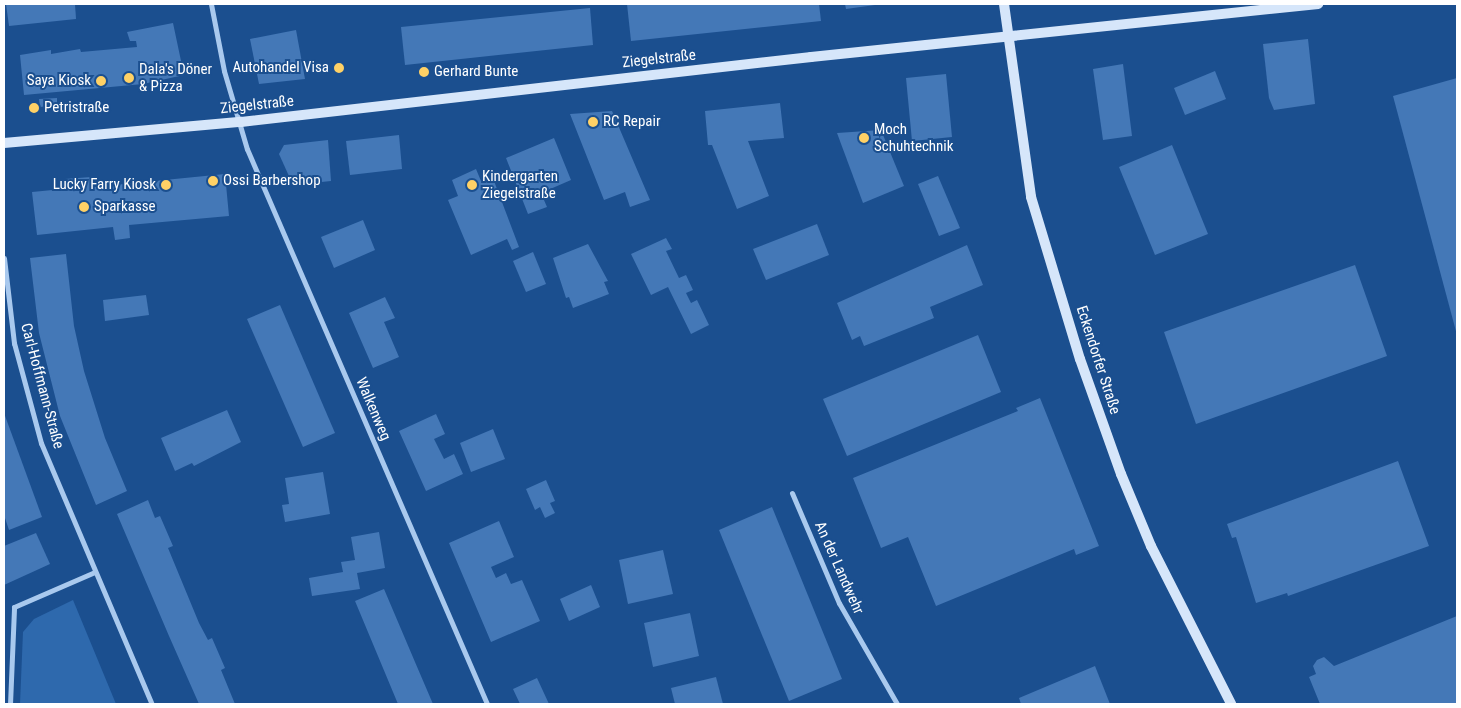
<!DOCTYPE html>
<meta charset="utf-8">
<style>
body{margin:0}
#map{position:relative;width:1461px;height:708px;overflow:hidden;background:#1b4f8f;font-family:"Roboto Condensed",sans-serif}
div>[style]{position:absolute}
.green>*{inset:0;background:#2e69ad}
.building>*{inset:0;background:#4478b7}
.street>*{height:5px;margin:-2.5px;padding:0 2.5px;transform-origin:2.5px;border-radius:2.5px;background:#a9c9ee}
.secondary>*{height:10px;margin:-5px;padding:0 5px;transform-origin:5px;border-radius:5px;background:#d6e6fa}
.dots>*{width:14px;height:14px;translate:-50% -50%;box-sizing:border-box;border:2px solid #1b4f8f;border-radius:50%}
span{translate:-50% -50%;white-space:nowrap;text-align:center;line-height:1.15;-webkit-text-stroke:4px #1b4f8f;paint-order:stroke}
.street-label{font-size:15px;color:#fff}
.poi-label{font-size:15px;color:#fff}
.right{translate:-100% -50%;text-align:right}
.left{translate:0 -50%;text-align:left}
.frame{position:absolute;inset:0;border:5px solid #fff;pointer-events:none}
</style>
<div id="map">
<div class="green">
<i style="clip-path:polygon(73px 600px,116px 704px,20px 704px,23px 632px,34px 619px)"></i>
</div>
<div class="building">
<i style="clip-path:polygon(6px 4px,75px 4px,76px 19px,9px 26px)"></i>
<i style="clip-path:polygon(627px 4px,819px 4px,821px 21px,631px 41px)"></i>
<i style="clip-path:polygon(845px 4px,874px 4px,875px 5px,846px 9px)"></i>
<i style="clip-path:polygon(590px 8px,593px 45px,405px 65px,401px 27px)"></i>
<i style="clip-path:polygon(173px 23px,184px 75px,143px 84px,24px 95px,20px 55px,51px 50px,51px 54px,80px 49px,81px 52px,137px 47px,136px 41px,130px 41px,127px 32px)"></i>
<i style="clip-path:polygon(296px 30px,305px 79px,259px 84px,250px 39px)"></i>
<i style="clip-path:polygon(1308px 39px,1315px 104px,1274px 110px,1269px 98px,1263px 44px)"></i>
<i style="clip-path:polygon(1123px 64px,1132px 136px,1103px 140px,1093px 69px)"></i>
<i style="clip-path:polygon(1215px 71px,1226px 99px,1185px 115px,1174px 88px)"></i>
<i style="clip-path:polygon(946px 74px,952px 137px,912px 141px,906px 78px)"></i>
<i style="clip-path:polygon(1457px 78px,1457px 335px,1393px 96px)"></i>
<i style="clip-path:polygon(57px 98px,57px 105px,40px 107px,39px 99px)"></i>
<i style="clip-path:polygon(780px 103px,784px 138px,748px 141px,769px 196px,737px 209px,712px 145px,708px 145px,705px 111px)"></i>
<i style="clip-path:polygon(612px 111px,650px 200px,630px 207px,625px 192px,604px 200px,570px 114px)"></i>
<i style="clip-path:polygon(881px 130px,904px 186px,863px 203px,837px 133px)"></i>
<i style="clip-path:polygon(399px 135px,402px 169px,350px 175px,346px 141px)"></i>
<i style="clip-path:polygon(554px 138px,571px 180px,541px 193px,547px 207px,528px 214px,506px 158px)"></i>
<i style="clip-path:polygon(328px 140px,331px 181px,293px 185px,279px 154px,284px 145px)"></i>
<i style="clip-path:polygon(1172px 145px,1208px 234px,1155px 255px,1119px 167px)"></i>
<i style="clip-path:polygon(476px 169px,481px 181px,490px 178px,494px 181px,519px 247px,512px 250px,507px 239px,471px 255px,448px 200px,458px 196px,452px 180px)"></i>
<i style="clip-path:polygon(225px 174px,229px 216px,129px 225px,130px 238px,115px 240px,113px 227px,37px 235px,32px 192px,63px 189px,65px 179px,91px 177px,94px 187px)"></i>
<i style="clip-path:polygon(938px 176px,960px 228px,939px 236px,918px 184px)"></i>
<i style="clip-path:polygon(363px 220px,375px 250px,334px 268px,321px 237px)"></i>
<i style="clip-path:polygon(817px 224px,829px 255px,766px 280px,753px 249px)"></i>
<i style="clip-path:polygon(666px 238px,672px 249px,666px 251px,679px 278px,686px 275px,693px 290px,686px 293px,691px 303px,697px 300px,709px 325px,691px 334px,668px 287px,651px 295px,631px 254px)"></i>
<i style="clip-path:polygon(588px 244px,608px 281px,604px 282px,609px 294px,573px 308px,569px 297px,566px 298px,553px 258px)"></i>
<i style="clip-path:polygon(967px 245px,983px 285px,930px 307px,934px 318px,864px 346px,860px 336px,852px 340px,837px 303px)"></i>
<i style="clip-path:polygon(533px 252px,546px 284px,526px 292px,513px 261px)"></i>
<i style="clip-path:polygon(66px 254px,74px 326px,84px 371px,105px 438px,127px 491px,96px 505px,60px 416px,39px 333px,30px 258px)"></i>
<i style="clip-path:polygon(1355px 265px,1387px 356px,1196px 424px,1164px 332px)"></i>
<i style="clip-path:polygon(146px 295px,149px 315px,105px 321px,103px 300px)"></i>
<i style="clip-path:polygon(385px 297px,395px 318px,384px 322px,399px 357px,373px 368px,349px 313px)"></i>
<i style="clip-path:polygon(280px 305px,335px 433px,303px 447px,247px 319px)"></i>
<i style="clip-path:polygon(978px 335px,1001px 392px,847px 456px,823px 399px)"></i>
<i style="clip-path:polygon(1040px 398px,1099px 546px,1076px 555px,1074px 549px,936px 606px,908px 537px,881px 548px,853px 478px,1018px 411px,1016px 408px)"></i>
<i style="clip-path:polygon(227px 410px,241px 442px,194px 466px,192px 463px,175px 471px,161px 438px)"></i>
<i style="clip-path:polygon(4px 413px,42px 517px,9px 530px,4px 515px)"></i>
<i style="clip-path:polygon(436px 414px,445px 434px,434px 439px,444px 459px,454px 454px,463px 474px,426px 491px,399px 431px)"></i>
<i style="clip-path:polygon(493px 429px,505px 459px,471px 472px,460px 443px)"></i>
<i style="clip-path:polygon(1398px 461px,1429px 546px,1288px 596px,1287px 593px,1256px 603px,1236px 537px,1232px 538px,1227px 524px)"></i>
<i style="clip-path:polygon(323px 472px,330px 514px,285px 522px,282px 505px,289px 504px,285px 478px)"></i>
<i style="clip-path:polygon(546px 480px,555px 501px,550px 503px,555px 513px,545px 518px,540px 507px,535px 510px,526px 489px)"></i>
<i style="clip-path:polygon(148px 500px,155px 518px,160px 516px,173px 546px,168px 548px,199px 623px,208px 640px,212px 638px,225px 668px,221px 670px,235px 704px,199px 704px,169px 636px,117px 514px)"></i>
<i style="clip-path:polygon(772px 507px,842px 679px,789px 701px,719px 530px)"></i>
<i style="clip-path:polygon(499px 521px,514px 557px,491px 567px,496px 578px,506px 573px,511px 584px,522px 580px,540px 621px,491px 642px,449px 543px)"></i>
<i style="clip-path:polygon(379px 532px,385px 568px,357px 573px,360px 589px,312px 596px,309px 578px,343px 572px,341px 562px,355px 560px,351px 537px)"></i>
<i style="clip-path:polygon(36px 533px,50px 564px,4px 585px,4px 546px)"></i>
<i style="clip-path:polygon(663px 550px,673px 594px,628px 604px,619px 560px)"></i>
<i style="clip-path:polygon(591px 585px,600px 607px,569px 621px,560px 599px)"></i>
<i style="clip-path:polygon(384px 589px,415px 662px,433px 704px,398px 704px,355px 601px)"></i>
<i style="clip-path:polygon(690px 613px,699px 656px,653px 667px,644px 623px)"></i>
<i style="clip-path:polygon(1457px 616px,1457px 704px,1320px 704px,1309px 677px,1316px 674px,1313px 666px,1317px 660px,1324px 657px,1334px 666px)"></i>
<i style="clip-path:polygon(1095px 666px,1110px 704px,1021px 704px,1019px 698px)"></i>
<i style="clip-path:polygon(716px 677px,723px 704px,675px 704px,671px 688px)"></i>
<i style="clip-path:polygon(537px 678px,549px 704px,520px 704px,513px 689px)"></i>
</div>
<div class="street">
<i style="left:211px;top:4px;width:68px;rotate:79deg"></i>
<i style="left:224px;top:71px;width:81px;rotate:73.6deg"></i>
<i style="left:247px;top:149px;width:605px;rotate:66.61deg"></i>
<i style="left:4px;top:258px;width:86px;rotate:83.3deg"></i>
<i style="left:14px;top:343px;width:104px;rotate:74.9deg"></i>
<i style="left:41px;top:443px;width:284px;rotate:67deg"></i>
<i style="left:792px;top:493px;width:120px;rotate:66.9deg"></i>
<i style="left:839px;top:603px;width:116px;rotate:60.1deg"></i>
<i style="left:10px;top:704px;width:97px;rotate:-87.6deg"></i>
<i style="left:14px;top:607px;width:88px;rotate:-23.4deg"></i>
</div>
<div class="secondary">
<i style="left:1004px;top:4px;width:195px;rotate:82deg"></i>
<i style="left:1031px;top:197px;width:169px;rotate:73.2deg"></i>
<i style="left:1080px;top:359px;width:122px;rotate:70.4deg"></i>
<i style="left:1121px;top:474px;width:78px;rotate:67.4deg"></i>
<i style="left:1151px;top:546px;width:177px;rotate:63.1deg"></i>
<i style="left:4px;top:143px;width:238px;rotate:-5.1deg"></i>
<i style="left:241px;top:122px;width:574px;rotate:-6.51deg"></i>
<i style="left:811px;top:57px;width:510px;rotate:-5.97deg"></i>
</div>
<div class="dots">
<i style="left:339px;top:68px;background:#ffd166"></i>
<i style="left:424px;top:72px;background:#ffd166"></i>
<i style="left:129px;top:78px;background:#ffd166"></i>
<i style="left:101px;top:81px;background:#ffd166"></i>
<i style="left:34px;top:108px;background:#ffd166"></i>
<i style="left:593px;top:122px;background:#ffd166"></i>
<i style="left:864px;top:138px;background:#ffd166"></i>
<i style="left:213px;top:181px;background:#ffd166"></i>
<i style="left:166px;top:185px;background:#ffd166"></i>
<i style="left:472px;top:185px;background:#ffd166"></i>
<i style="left:84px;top:207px;background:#ffd166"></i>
</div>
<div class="street-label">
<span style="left:659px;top:59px;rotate:-6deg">Ziegelstraße</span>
<span style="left:257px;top:105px;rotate:-6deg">Ziegelstraße</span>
<span style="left:1098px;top:360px;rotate:72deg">Eckendorfer Straße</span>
<span style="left:42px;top:386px;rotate:75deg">Carl-Hoffmann-Straße</span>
<span style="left:373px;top:409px;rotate:67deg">Walkenweg</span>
<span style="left:839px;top:568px;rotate:66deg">An der Landwehr</span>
</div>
<div class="poi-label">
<span class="right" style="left:329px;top:68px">Autohandel Visa</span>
<span class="left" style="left:139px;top:78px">Dala's Döner<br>&amp; Pizza</span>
<span class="left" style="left:434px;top:72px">Gerhard Bunte</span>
<span class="right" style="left:91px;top:81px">Saya Kiosk</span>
<span class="left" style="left:44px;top:108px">Petristraße</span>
<span class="left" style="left:603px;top:122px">RC Repair</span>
<span class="left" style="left:874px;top:138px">Moch<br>Schuhtechnik</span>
<span class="left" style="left:482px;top:185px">Kindergarten<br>Ziegelstraße</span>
<span class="left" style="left:223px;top:181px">Ossi Barbershop</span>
<span class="right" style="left:156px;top:185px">Lucky Farry Kiosk</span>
<span class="left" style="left:94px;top:207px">Sparkasse</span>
</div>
<div class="frame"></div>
</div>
